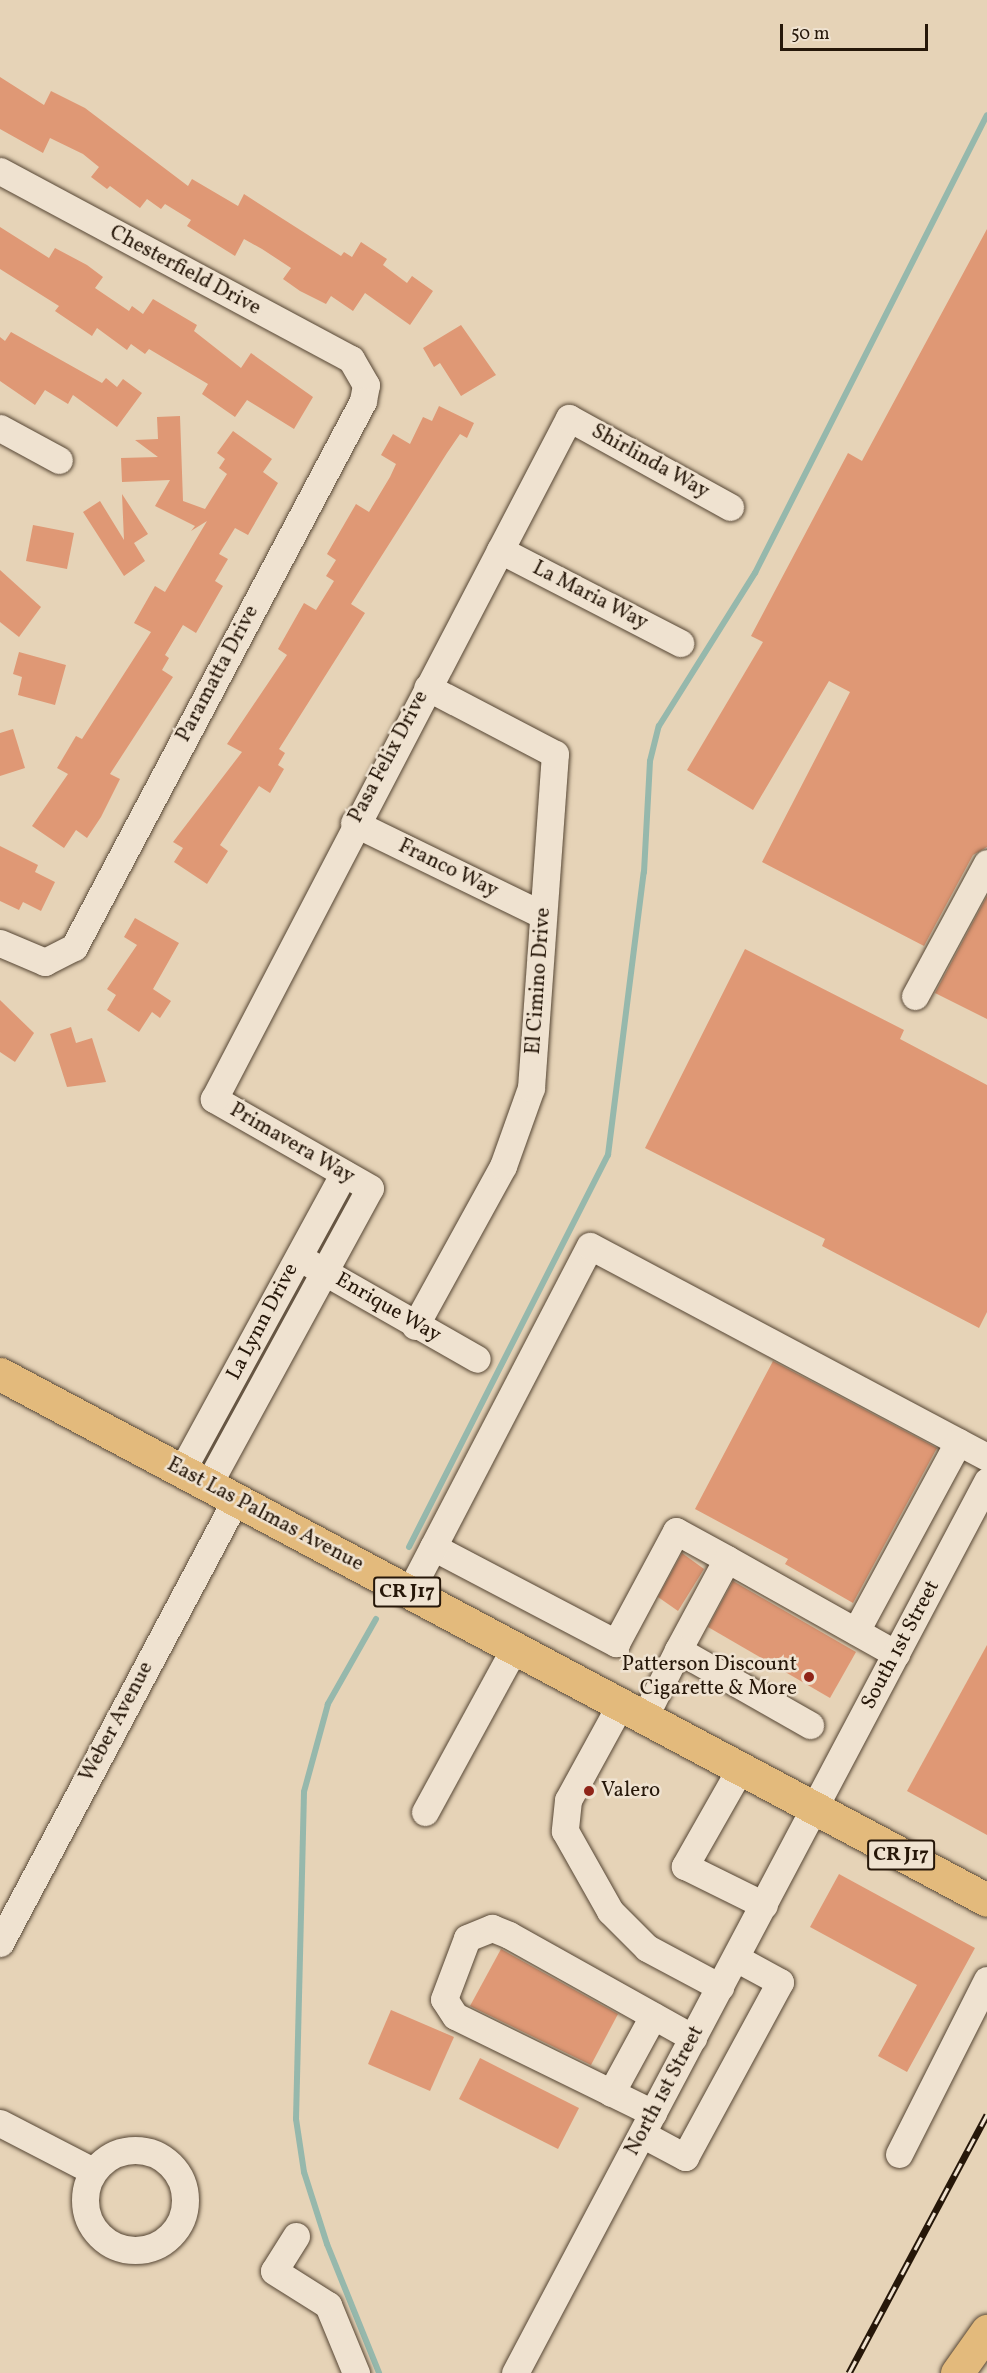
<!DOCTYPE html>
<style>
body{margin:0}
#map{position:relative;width:987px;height:2373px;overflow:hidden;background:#e6d3b7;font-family:Vollkorn,serif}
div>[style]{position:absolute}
.stream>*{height:6px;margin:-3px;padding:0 3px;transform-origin:3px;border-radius:3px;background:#96b8ac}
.building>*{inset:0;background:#df9875}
.roads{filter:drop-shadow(0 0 2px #564634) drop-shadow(0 0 2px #564634)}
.minor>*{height:27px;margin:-13.5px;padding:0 13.5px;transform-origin:13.5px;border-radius:13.5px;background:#efe2d0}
.minor>.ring{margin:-13.5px;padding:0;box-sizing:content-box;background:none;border:27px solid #efe2d0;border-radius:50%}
.major>*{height:33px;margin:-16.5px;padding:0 16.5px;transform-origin:16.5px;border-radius:16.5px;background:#e3ba7c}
.rail>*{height:7px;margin-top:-3.5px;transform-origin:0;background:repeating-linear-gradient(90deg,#efe2d0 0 14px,#261709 0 28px);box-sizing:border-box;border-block:2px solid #261709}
.dots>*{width:16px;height:16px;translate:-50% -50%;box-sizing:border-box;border:3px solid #efe2d0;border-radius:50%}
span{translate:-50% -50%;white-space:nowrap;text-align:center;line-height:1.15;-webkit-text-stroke:5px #efe2d0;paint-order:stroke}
.shield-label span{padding:2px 4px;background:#efe2d0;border:2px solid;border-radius:4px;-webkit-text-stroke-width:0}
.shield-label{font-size:20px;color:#261709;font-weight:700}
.street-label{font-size:21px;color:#261709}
.poi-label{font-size:21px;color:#261709}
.right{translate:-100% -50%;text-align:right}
.left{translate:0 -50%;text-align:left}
.scale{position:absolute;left:780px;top:24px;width:148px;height:27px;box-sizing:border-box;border:3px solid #261709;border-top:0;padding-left:8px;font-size:18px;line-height:21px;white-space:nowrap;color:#261709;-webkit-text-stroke:4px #efe2d0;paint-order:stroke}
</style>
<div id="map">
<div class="stream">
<i style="left:409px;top:1547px;width:440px;rotate:-63.1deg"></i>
<i style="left:608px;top:1155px;width:285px;rotate:-82.8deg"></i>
<i style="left:644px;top:872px;width:111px;rotate:-86.9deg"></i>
<i style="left:650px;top:761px;width:36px;rotate:-76deg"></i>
<i style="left:659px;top:726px;width:181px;rotate:-57.9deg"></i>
<i style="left:755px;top:573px;width:513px;rotate:-63.14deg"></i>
<i style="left:376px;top:1619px;width:98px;rotate:119.5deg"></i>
<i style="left:328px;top:1704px;width:91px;rotate:105.3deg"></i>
<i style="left:304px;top:1792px;width:327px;rotate:91.4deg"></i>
<i style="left:296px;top:2119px;width:54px;rotate:81.4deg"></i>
<i style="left:304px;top:2172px;width:76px;rotate:72.3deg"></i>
<i style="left:327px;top:2244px;width:139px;rotate:68deg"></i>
</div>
<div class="building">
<i style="clip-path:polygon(0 77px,44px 105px,51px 91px,85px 108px,188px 186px,192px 179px,238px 206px,244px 194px,341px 256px,344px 252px,352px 257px,361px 242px,387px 259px,383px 265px,407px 283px,412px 276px,433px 291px,410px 325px,365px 293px,353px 311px,331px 296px,326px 304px,300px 291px,283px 279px,291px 268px,262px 249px,244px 239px,235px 256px,187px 226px,191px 220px,165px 204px,161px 209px,147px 199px,140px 208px,110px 186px,107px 189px,91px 177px,99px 167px,83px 154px,50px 138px,43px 153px,0 129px)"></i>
<i style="clip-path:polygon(0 227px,49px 258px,55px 248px,87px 265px,103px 277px,95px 288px,129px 311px,132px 306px,143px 314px,153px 299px,197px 325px,194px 331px,241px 368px,251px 353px,313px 397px,294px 429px,247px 400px,235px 417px,202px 394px,208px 384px,149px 349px,145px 354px,131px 344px,127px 350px,97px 328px,92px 336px,55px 311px,59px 306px,0 269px)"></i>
<i style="clip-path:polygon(987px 229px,987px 847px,973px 855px,924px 946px,762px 862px,850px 692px,829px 681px,753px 810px,687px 770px,763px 642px,751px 636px,848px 453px,862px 461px)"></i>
<i style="clip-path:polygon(461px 325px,496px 375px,461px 396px,440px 363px,434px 367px,423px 348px)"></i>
<i style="clip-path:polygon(11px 332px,102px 383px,106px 378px,117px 387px,123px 379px,142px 393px,117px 427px,73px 395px,68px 404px,45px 390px,35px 405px,0 381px,0 337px,5px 341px)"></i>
<i style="clip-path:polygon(439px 406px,474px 423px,467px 438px,460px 434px,447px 453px,351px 604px,365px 613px,279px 749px,285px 753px,278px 765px,284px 769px,270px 793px,259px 786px,220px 845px,228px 851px,207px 884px,174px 862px,183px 848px,173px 842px,242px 752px,227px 744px,287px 655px,278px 649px,304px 603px,316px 610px,334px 581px,326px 576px,336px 560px,327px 554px,356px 504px,369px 512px,390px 477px,396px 464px,381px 455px,393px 434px,410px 444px,423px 417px,432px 421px)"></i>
<i style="clip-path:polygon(180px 416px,183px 501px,205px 509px,227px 474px,219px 468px,225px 459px,217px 453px,233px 431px,272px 459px,263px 472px,278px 483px,248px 535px,235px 528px,219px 554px,228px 559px,215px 581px,223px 586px,196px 633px,183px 625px,165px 655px,169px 658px,162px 670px,173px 677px,110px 774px,120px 779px,101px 817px,87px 838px,76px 830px,64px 848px,32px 826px,68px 774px,57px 768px,76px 736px,82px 739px,151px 632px,134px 623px,155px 586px,165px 592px,207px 521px,191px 531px,195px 526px,155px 506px,170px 480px,122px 482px,121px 458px,158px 457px,135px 440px,158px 439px,157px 417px)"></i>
<i style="clip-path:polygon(122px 494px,148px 534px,134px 543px,145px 561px,124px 576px,83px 512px,100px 501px,124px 540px)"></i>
<i style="clip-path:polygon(33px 525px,74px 533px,67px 569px,26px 561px)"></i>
<i style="clip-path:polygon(0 570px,41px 607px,19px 637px,0 622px)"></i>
<i style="clip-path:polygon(19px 652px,66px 665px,55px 705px,18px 695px,22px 677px,13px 674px)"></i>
<i style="clip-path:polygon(13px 729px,25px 768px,0 776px,0 733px)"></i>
<i style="clip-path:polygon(0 846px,38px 865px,35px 872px,55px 882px,41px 911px,23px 902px,19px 910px,0 901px)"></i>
<i style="clip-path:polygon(987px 896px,987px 1019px,935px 993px)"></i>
<i style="clip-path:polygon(135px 918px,179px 943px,153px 989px,171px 1001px,160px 1018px,152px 1012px,139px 1032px,107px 1010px,116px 995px,107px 989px,137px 945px,124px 937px)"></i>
<i style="clip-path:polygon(745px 949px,904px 1030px,900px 1039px,987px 1085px,987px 1312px,979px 1328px,822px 1246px,825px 1239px,645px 1148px)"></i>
<i style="clip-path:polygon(0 1000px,34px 1033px,15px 1062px,0 1052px)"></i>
<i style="clip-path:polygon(71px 1027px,76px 1043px,92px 1038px,106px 1082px,67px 1087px,50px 1034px)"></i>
<i style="clip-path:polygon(773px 1361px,937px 1448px,853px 1603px,785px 1564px,788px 1559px,695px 1509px)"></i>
<i style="clip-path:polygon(682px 1553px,704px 1569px,678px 1611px,658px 1597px)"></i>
<i style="clip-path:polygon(733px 1581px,856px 1652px,830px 1698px,708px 1627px)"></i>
<i style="clip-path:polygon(987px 1645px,987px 1835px,907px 1791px)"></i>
<i style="clip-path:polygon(839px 1874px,975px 1948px,907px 2072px,878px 2056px,917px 1985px,810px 1927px)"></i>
<i style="clip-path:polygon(501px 1949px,618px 2014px,591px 2065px,470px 2006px)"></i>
<i style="clip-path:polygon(391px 2010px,454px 2037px,430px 2091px,368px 2064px)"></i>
<i style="clip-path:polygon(480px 2058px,579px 2108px,558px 2149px,459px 2099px)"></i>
</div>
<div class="roads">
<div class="minor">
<i style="left:0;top:171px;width:398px;rotate:28.2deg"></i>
<i style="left:351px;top:359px;width:30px;rotate:60deg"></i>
<i style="left:366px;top:385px;width:16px;rotate:101deg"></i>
<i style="left:363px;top:401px;width:618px;rotate:117.89deg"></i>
<i style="left:74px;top:947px;width:33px;rotate:153deg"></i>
<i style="left:45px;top:962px;width:49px;rotate:-157.1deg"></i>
<i style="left:0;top:428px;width:67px;rotate:28.5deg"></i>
<i style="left:500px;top:550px;width:203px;rotate:27.3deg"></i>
<i style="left:354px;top:823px;width:210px;rotate:26deg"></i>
<i style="left:915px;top:996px;width:151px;rotate:-61.6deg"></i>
<i style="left:309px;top:1263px;width:193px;rotate:29.7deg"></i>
<i style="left:415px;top:1326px;width:183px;rotate:-61.2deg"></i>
<i style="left:503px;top:1166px;width:83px;rotate:-70.3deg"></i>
<i style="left:531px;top:1088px;width:335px;rotate:-85.9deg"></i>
<i style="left:555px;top:754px;width:144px;rotate:-152.4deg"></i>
<i style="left:182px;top:1470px;width:338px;rotate:-61.4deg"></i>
<i style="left:208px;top:1485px;width:338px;rotate:-61.4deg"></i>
<i style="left:370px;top:1188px;width:180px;rotate:-150.3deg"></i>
<i style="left:214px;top:1099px;width:768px;rotate:-62.47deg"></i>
<i style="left:569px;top:418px;width:184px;rotate:28.9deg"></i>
<i style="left:433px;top:1547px;width:207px;rotate:27.7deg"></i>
<i style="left:616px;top:1643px;width:127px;rotate:-61.8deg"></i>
<i style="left:676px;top:1531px;width:58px;rotate:28.8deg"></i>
<i style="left:409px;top:1593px;width:391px;rotate:-62.5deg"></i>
<i style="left:590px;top:1246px;width:450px;rotate:28deg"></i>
<i style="left:856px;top:1631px;width:215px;rotate:-61.6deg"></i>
<i style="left:678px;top:1650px;width:103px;rotate:-61.7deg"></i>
<i style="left:727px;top:1559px;width:194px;rotate:29.3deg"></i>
<i style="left:620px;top:1705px;width:108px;rotate:118.7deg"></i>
<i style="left:568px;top:1800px;width:31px;rotate:96deg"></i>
<i style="left:565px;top:1831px;width:92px;rotate:60.6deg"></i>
<i style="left:610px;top:1911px;width:52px;rotate:45deg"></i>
<i style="left:647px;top:1948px;width:83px;rotate:28.1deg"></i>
<i style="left:644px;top:1718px;width:76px;rotate:-63.4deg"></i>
<i style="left:678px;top:1650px;width:152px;rotate:29.6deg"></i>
<i style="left:740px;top:1769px;width:112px;rotate:119.6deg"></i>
<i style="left:685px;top:1866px;width:88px;rotate:26.3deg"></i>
<i style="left:425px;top:1812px;width:186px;rotate:-61.4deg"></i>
<i style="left:0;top:1943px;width:501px;rotate:-62deg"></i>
<i style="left:611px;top:2093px;width:88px;rotate:-61.4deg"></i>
<i style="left:653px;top:2113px;width:220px;rotate:-153.9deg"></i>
<i style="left:455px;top:2016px;width:20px;rotate:-123deg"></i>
<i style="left:444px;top:1999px;width:65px;rotate:-69.3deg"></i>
<i style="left:467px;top:1938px;width:27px;rotate:-22deg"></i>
<i style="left:492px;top:1928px;width:18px;rotate:22deg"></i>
<i style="left:509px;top:1935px;width:211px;rotate:29.2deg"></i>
<i style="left:0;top:2123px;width:105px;rotate:27.3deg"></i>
<i style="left:642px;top:2134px;width:49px;rotate:28.1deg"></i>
<i style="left:685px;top:2157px;width:199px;rotate:-61.5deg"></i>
<i style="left:780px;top:1982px;width:50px;rotate:-151.4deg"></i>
<i class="ring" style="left:85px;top:2150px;width:73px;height:73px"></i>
<i style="left:899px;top:2154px;width:195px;rotate:-63.2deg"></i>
<i style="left:296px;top:2236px;width:41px;rotate:122.2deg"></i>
<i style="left:274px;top:2271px;width:64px;rotate:32.2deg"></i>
<i style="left:328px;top:2305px;width:74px;rotate:67.6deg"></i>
<i style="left:515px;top:2373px;width:1009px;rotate:-62.11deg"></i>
</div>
<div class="major">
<i style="left:0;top:1374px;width:1118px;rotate:28.05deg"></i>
<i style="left:957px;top:2373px;width:52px;rotate:-54.5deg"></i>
</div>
</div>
<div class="rail">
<i style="left:849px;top:2373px;width:293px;rotate:-61.9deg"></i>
</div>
<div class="dots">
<i style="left:809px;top:1677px;background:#8f2418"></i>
<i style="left:589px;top:1791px;background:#8f2418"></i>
</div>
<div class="shield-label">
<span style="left:407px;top:1592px">CR J17</span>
<span style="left:901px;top:1855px">CR J17</span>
</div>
<div class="street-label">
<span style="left:185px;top:271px;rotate:28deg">Chesterfield Drive</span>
<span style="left:650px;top:462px;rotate:29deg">Shirlinda Way</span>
<span style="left:590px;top:596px;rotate:27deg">La Maria Way</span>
<span style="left:218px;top:674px;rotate:-62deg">Paramatta Drive</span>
<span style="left:389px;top:757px;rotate:-62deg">Pasa Felix Drive</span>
<span style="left:448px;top:869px;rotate:26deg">Franco Way</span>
<span style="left:539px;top:981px;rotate:-86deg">El Cimino Drive</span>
<span style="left:292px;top:1144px;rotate:30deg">Primavera Way</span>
<span style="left:388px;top:1308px;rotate:30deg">Enrique Way</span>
<span style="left:263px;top:1322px;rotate:-62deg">La Lynn Drive</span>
<span style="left:265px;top:1515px;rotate:28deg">East Las Palmas Avenue</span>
<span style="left:901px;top:1645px;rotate:-62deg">South 1st Street</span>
<span style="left:117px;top:1722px;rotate:-62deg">Weber Avenue</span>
<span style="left:665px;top:2091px;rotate:-62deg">North 1st Street</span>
</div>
<div class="poi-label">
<span class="right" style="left:797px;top:1677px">Patterson Discount<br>Cigarette &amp; More</span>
<span class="left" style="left:601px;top:1791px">Valero</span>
</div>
<div class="scale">50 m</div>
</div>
